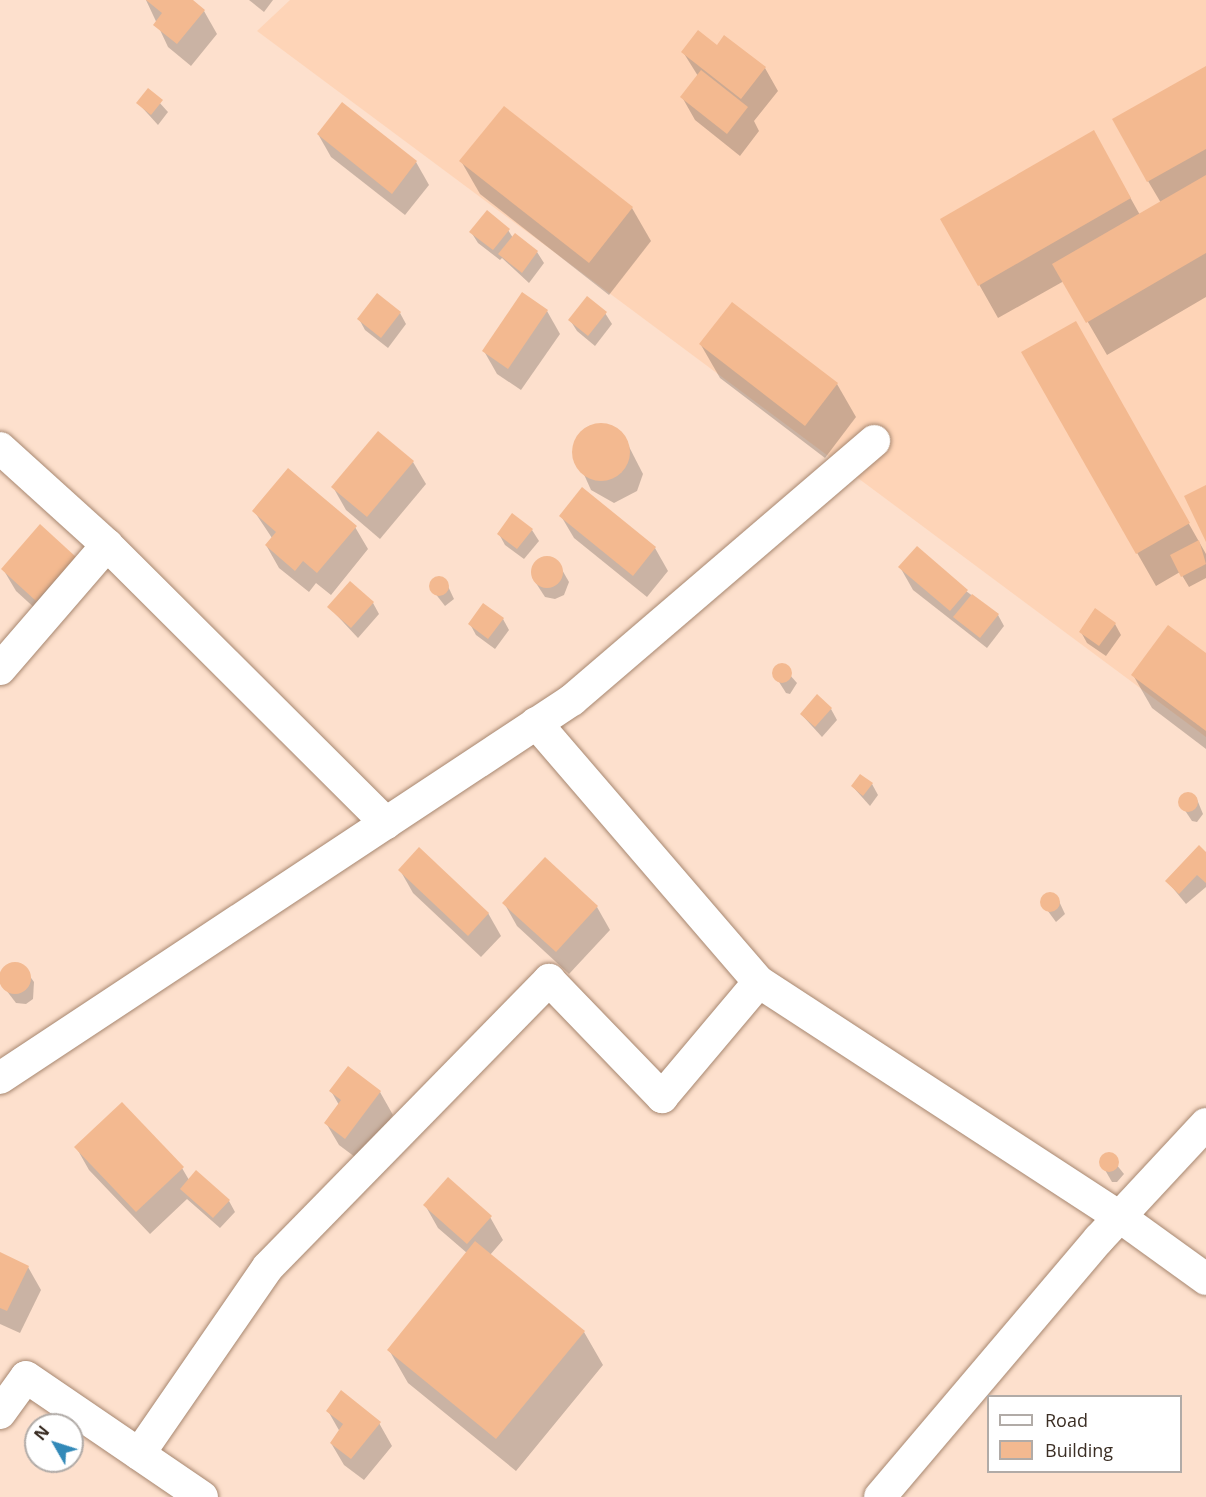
<!DOCTYPE html>
<style>
body{margin:0}
#map{position:relative;width:1206px;height:1497px;overflow:hidden;background:#fde0cd;font-family:"Open Sans",sans-serif}
div>[style]{position:absolute}
.built>*{inset:0;background:#fed4b7}
.shadow>*{inset:0;background:#0003}
.building>*{inset:0;background:#f3b990}
.round{border-radius:50%}
.roads{filter:drop-shadow(0 0 2px #a78770) drop-shadow(0 0 2px #a78770)}
.minor>*{height:32px;margin:-16px;padding:0 16px;transform-origin:16px;border-radius:16px;background:#fff}
span{translate:-50% -50%;white-space:nowrap;text-align:center;line-height:1.15;-webkit-text-stroke:4.5px #fff;paint-order:stroke}
.legend{position:absolute;left:987px;top:1395px;width:195px;height:78px;box-sizing:border-box;background:#fff;border:2px solid #b1aba7;margin:0;padding:8px 10px;list-style:none;font-size:18px;color:#3b2e24}
.legend li{display:flex;align-items:center;gap:12px;height:30px}
.legend b{width:30px;border:2px solid #b1aba7}
.north{position:absolute;left:24px;top:1413px;width:60px;height:60px;box-sizing:border-box;background:#fff;border:2px solid #b1aba7;border-radius:50%;rotate:309deg;font-size:16px;font-weight:700;line-height:24px;text-align:center;color:#3b2e24}
.north::after{content:'';display:block;margin:auto;width:21px;height:27px;background:#3289b8;clip-path:polygon(50% 0,100% 100%,50% 72%,0 100%)}
</style>
<div id="map">
<div class="built">
<i style="clip-path:polygon(290px 0,1206px 0,1206px 737px,257px 31px)"></i>
</div>
<div class="shadow">
<i style="clip-path:polygon(146px 0,190px 0,204px 11px,217px 34px,191px 66px,168px 47px)"></i>
<i style="clip-path:polygon(249px 0,273px 0,264px 12px)"></i>
<i style="clip-path:polygon(718px 47px,765px 68px,778px 91px,754px 121px,759px 131px,740px 156px,695px 120px,682px 97px,698px 76px,683px 52px)"></i>
<i style="clip-path:polygon(1206px 68px,1206px 297px,1107px 355px,1064px 281px,998px 318px,942px 219px,1112px 165px,1140px 215px,1161px 203px,1148px 181px)"></i>
<i style="clip-path:polygon(148px 90px,168px 112px,158px 125px,138px 103px)"></i>
<i style="clip-path:polygon(342px 104px,416px 162px,429px 185px,405px 215px,331px 157px,318px 134px)"></i>
<i style="clip-path:polygon(461px 161px,632px 208px,651px 241px,609px 295px,480px 194px)"></i>
<i style="clip-path:polygon(508px 230px,513px 238px,515px 235px,537px 252px,544px 263px,529px 283px,502px 258px,500px 260px,478px 243px,471px 232px)"></i>
<i style="clip-path:polygon(732px 304px,837px 384px,856px 417px,825px 458px,720px 378px,701px 345px)"></i>
<i style="clip-path:polygon(547px 311px,560px 334px,521px 390px,497px 374px,484px 351px)"></i>
<i style="clip-path:polygon(400px 313px,406px 324px,388px 348px,365px 330px,359px 319px)"></i>
<i style="clip-path:polygon(605px 313px,612px 324px,595px 346px,577px 331px,570px 320px)"></i>
<i style="clip-path:polygon(1023px 353px,1094px 356px,1206px 554px,1206px 578px,1189px 587px,1180px 572px,1156px 586px)"></i>
<i style="clip-path:polygon(606px 424px,622px 433px,643px 474px,637px 491px,614px 503px,591px 490px,573px 450px,587px 427px)"></i>
<i style="clip-path:polygon(413px 462px,426px 484px,380px 539px,346px 510px,333px 487px)"></i>
<i style="clip-path:polygon(254px 511px,355px 527px,368px 549px,331px 595px,316px 583px,309px 592px,279px 568px,266px 545px,272px 538px)"></i>
<i style="clip-path:polygon(561px 516px,655px 548px,668px 571px,647px 597px,574px 538px)"></i>
<i style="clip-path:polygon(532px 530px,539px 541px,524px 559px,505px 545px,499px 534px)"></i>
<i style="clip-path:polygon(75px 558px,50px 622px,16px 591px,3px 569px)"></i>
<i style="clip-path:polygon(544px 558px,557px 561px,569px 582px,564px 595px,555px 599px,545px 597px,532px 577px,533px 567px)"></i>
<i style="clip-path:polygon(900px 567px,966px 591px,998px 615px,1004px 626px,987px 648px,913px 590px)"></i>
<i style="clip-path:polygon(439px 578px,446px 582px,454px 599px,445px 606px,431px 588px)"></i>
<i style="clip-path:polygon(373px 603px,379px 614px,358px 638px,329px 607px)"></i>
<i style="clip-path:polygon(503px 619px,509px 630px,495px 649px,476px 635px,470px 624px)"></i>
<i style="clip-path:polygon(1115px 624px,1121px 635px,1106px 656px,1087px 643px,1081px 632px)"></i>
<i style="clip-path:polygon(1206px 655px,1206px 749px,1152px 708px,1133px 675px)"></i>
<i style="clip-path:polygon(782px 666px,797px 683px,790px 694px,786px 693px,774px 674px)"></i>
<i style="clip-path:polygon(831px 709px,837px 720px,822px 737px,801px 714px)"></i>
<i style="clip-path:polygon(872px 784px,878px 795px,870px 806px,853px 787px)"></i>
<i style="clip-path:polygon(1188px 794px,1196px 797px,1203px 814px,1197px 822px,1192px 821px,1180px 803px)"></i>
<i style="clip-path:polygon(1206px 854px,1206px 887px,1186px 904px,1167px 881px)"></i>
<i style="clip-path:polygon(545px 859px,597px 907px,610px 930px,569px 974px,517px 926px,504px 903px)"></i>
<i style="clip-path:polygon(400px 870px,488px 913px,501px 936px,481px 957px,413px 893px)"></i>
<i style="clip-path:polygon(1050px 894px,1057px 897px,1065px 914px,1056px 922px,1042px 903px)"></i>
<i style="clip-path:polygon(12px 963px,21px 964px,34px 982px,33px 999px,26px 1004px,16px 1003px,3px 986px,4px 968px)"></i>
<i style="clip-path:polygon(331px 1091px,380px 1092px,393px 1115px,359px 1160px,339px 1145px,326px 1123px,339px 1105px)"></i>
<i style="clip-path:polygon(76px 1147px,182px 1168px,189px 1180px,229px 1201px,235px 1212px,220px 1228px,187px 1199px,150px 1234px,89px 1170px)"></i>
<i style="clip-path:polygon(1108px 1154px,1124px 1174px,1117px 1182px,1112px 1182px,1101px 1163px)"></i>
<i style="clip-path:polygon(425px 1205px,490px 1217px,503px 1240px,490px 1255px,584px 1332px,603px 1365px,516px 1471px,408px 1383px,389px 1350px,467px 1253px,438px 1228px)"></i>
<i style="clip-path:polygon(0 1253px,28px 1267px,41px 1290px,20px 1333px,0 1324px)"></i>
<i style="clip-path:polygon(328px 1411px,379px 1423px,392px 1446px,364px 1480px,344px 1465px,331px 1443px,340px 1432px)"></i>
</div>
<div class="building">
<i style="clip-path:polygon(146px 0,193px 0,205px 10px,177px 44px,153px 25px,162px 13px)"></i>
<i style="clip-path:polygon(698px 30px,717px 45px,724px 35px,766px 67px,741px 99px,681px 52px)"></i>
<i style="clip-path:polygon(1206px 66px,1206px 149px,1147px 182px,1112px 119px)"></i>
<i style="clip-path:polygon(701px 70px,748px 107px,727px 134px,680px 97px)"></i>
<i style="clip-path:polygon(148px 88px,163px 100px,151px 115px,136px 103px)"></i>
<i style="clip-path:polygon(342px 102px,417px 161px,392px 194px,317px 134px)"></i>
<i style="clip-path:polygon(504px 106px,633px 207px,589px 263px,459px 161px)"></i>
<i style="clip-path:polygon(1094px 130px,1131px 198px,978px 286px,940px 219px)"></i>
<i style="clip-path:polygon(1206px 175px,1206px 253px,1086px 323px,1052px 264px)"></i>
<i style="clip-path:polygon(487px 210px,510px 229px,493px 250px,469px 232px)"></i>
<i style="clip-path:polygon(515px 233px,538px 251px,522px 273px,498px 254px)"></i>
<i style="clip-path:polygon(522px 292px,548px 310px,508px 369px,482px 351px)"></i>
<i style="clip-path:polygon(377px 293px,401px 312px,381px 338px,357px 319px)"></i>
<i style="clip-path:polygon(587px 296px,607px 312px,588px 336px,568px 320px)"></i>
<i style="clip-path:polygon(732px 302px,838px 383px,805px 426px,699px 344px)"></i>
<i style="clip-path:polygon(1076px 321px,1190px 523px,1136px 554px,1021px 352px)"></i>
<i class="round" style="left:572px;top:423px;width:58px;height:58px"></i>
<i style="clip-path:polygon(378px 431px,414px 461px,367px 517px,331px 487px)"></i>
<i style="clip-path:polygon(288px 468px,357px 526px,317px 573px,303px 561px,295px 571px,265px 545px,276px 532px,252px 511px)"></i>
<i style="clip-path:polygon(1206px 485px,1206px 542px,1184px 496px)"></i>
<i style="clip-path:polygon(582px 487px,656px 547px,633px 576px,559px 516px)"></i>
<i style="clip-path:polygon(512px 513px,533px 529px,517px 549px,497px 534px)"></i>
<i style="clip-path:polygon(40px 524px,76px 557px,36px 601px,1px 569px)"></i>
<i style="clip-path:polygon(1199px 540px,1206px 564px,1181px 577px,1170px 555px)"></i>
<i style="clip-path:polygon(917px 546px,968px 590px,950px 611px,898px 567px)"></i>
<i class="round" style="left:531px;top:556px;width:32px;height:32px"></i>
<i class="round" style="left:429px;top:576px;width:20px;height:20px"></i>
<i style="clip-path:polygon(350px 581px,374px 602px,351px 628px,327px 607px)"></i>
<i style="clip-path:polygon(972px 594px,999px 614px,980px 638px,953px 617px)"></i>
<i style="clip-path:polygon(483px 603px,504px 618px,488px 639px,468px 624px)"></i>
<i style="clip-path:polygon(1095px 608px,1116px 623px,1099px 646px,1079px 632px)"></i>
<i style="clip-path:polygon(1168px 625px,1206px 653px,1206px 731px,1131px 675px)"></i>
<i class="round" style="left:772px;top:663px;width:20px;height:20px"></i>
<i style="clip-path:polygon(817px 694px,832px 708px,815px 727px,800px 714px)"></i>
<i style="clip-path:polygon(860px 774px,873px 783px,863px 796px,851px 786px)"></i>
<i class="round" style="left:1178px;top:792px;width:20px;height:20px"></i>
<i style="clip-path:polygon(1199px 845px,1206px 852px,1206px 883px,1197px 875px,1179px 894px,1165px 881px)"></i>
<i style="clip-path:polygon(419px 847px,489px 913px,468px 936px,398px 870px)"></i>
<i style="clip-path:polygon(545px 857px,598px 906px,556px 952px,502px 903px)"></i>
<i class="round" style="left:1040px;top:892px;width:20px;height:20px"></i>
<i class="round" style="left:-1px;top:962px;width:32px;height:32px"></i>
<i style="clip-path:polygon(348px 1066px,381px 1091px,345px 1139px,324px 1123px,341px 1100px,329px 1091px)"></i>
<i style="clip-path:polygon(122px 1102px,184px 1167px,136px 1212px,74px 1147px)"></i>
<i class="round" style="left:1099px;top:1152px;width:20px;height:20px"></i>
<i style="clip-path:polygon(196px 1170px,230px 1200px,213px 1218px,180px 1189px)"></i>
<i style="clip-path:polygon(448px 1177px,492px 1216px,467px 1244px,423px 1205px)"></i>
<i style="clip-path:polygon(475px 1241px,585px 1331px,496px 1439px,387px 1350px)"></i>
<i style="clip-path:polygon(0 1252px,29px 1266px,7px 1311px,0 1308px)"></i>
<i style="clip-path:polygon(341px 1390px,381px 1422px,351px 1459px,330px 1443px,343px 1424px,326px 1411px)"></i>
</div>
<div class="roads">
<div class="minor">
<i style="left:0;top:448px;width:144px;rotate:42.2deg"></i>
<i style="left:107px;top:545px;width:394px;rotate:44.9deg"></i>
<i style="left:0;top:669px;width:164px;rotate:-49.2deg"></i>
<i style="left:536px;top:723px;width:342px;rotate:49.3deg"></i>
<i style="left:759px;top:982px;width:431px;rotate:33.1deg"></i>
<i style="left:1120px;top:1217px;width:106px;rotate:35.8deg"></i>
<i style="left:0;top:1078px;width:686px;rotate:-33.46deg"></i>
<i style="left:572px;top:700px;width:398px;rotate:-40.6deg"></i>
<i style="left:0;top:1413px;width:44px;rotate:-54.2deg"></i>
<i style="left:26px;top:1377px;width:213px;rotate:34.3deg"></i>
<i style="left:139px;top:1454px;width:227px;rotate:-55.4deg"></i>
<i style="left:268px;top:1267px;width:402px;rotate:-45.6deg"></i>
<i style="left:549px;top:980px;width:163px;rotate:46deg"></i>
<i style="left:662px;top:1097px;width:150px;rotate:-49.9deg"></i>
<i style="left:880px;top:1497px;width:338px;rotate:-49.7deg"></i>
<i style="left:1099px;top:1239px;width:157px;rotate:-47.1deg"></i>
</div>
</div>
<ul class="legend">
<li><b style="height:8px;background:#fff"></b>Road</li>
<li><b style="height:16px;background:#f3b990"></b>Building</li>
</ul>
<div class="north">N</div>
</div>
